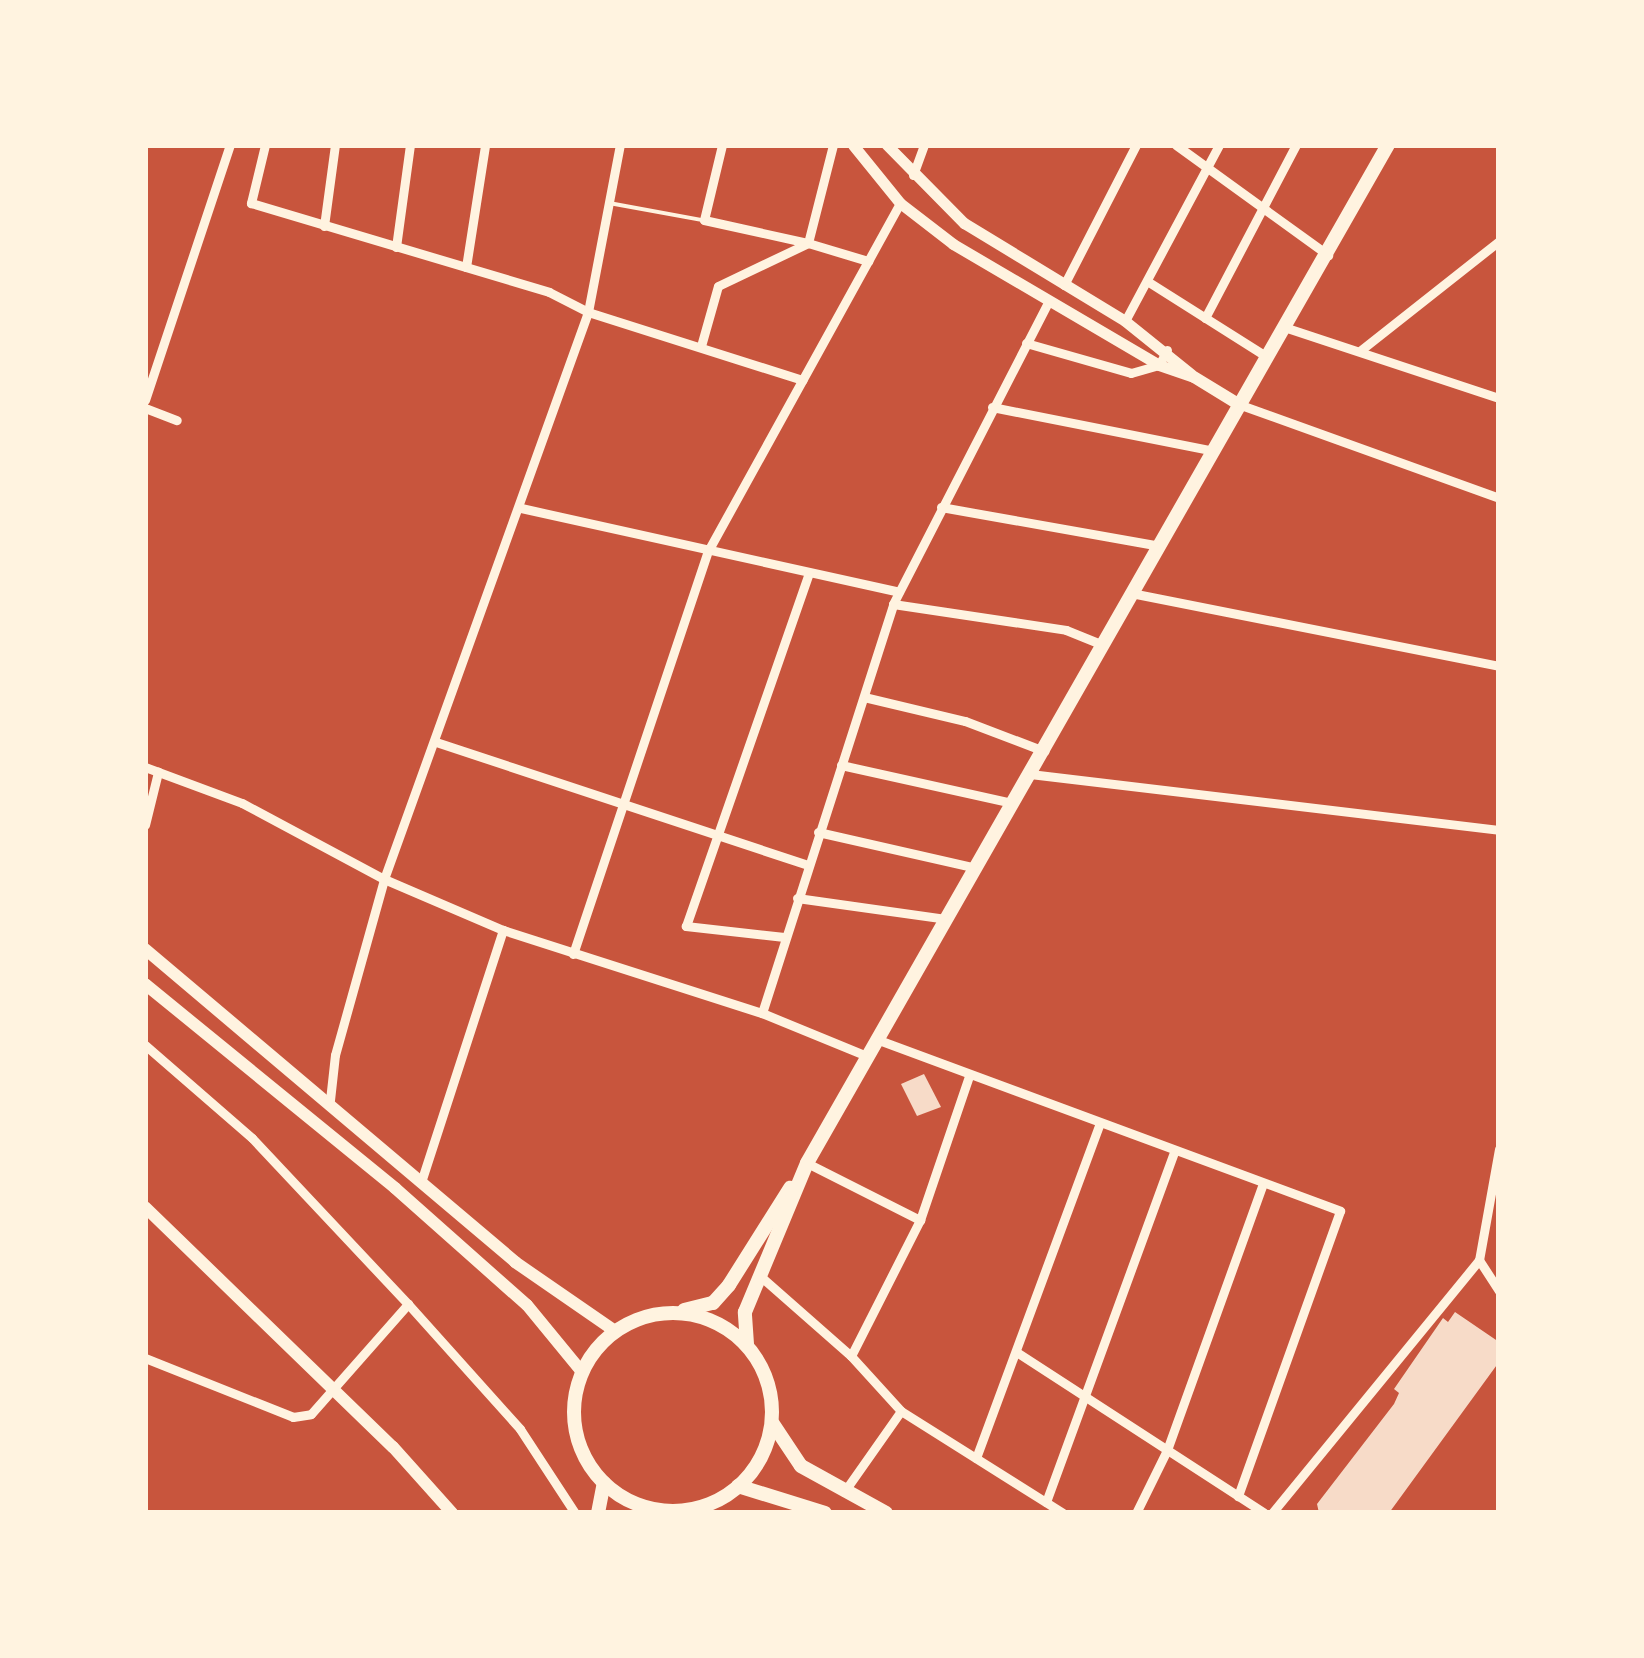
<!DOCTYPE html>
<style>
body{margin:0}
#map{position:relative;width:1644px;height:1658px;overflow:hidden;background:#c8553d;font-family:"Nunito Sans",sans-serif}
div>[style]{position:absolute}
.building>*{inset:0;background:#f7dbc8}
.service>*{height:4px;margin:-2px;padding:0 2px;transform-origin:2px;border-radius:2px;background:#fff3e0}
.minor>*{height:9px;margin:-4.5px;padding:0 4.5px;transform-origin:4.5px;border-radius:4.5px;background:#fff3e0}
.tertiary>*{height:11px;margin:-5.5px;padding:0 5.5px;transform-origin:5.5px;border-radius:5.5px;background:#fff3e0}
.secondary>*{height:12px;margin:-6px;padding:0 6px;transform-origin:6px;border-radius:6px;background:#fff3e0}
.primary>*{height:14px;margin:-7px;padding:0 7px;transform-origin:7px;border-radius:7px;background:#fff3e0}
.primary>.ring{margin:-7px;padding:0;box-sizing:content-box;background:none;border:14px solid #fff3e0;border-radius:50%}
span{translate:-50% -50%;white-space:nowrap;text-align:center;line-height:1.15;-webkit-text-stroke:10px #fff3e0;paint-order:stroke}
.frame{position:absolute;inset:0;border:148px solid #fff3e0;pointer-events:none}
</style>
<div id="map">
<div class="building">
<i style="clip-path:polygon(924px 1074px,941px 1107px,917px 1116px,901px 1084px)"></i>
<i style="clip-path:polygon(1455px 1312px,1499px 1342px,1499px 1362px,1389px 1513px,1319px 1513px,1317px 1504px,1394px 1404px,1399px 1393px,1394px 1389px,1443px 1318px,1448px 1322px)"></i>
</div>
<div class="service">
<i style="left:609px;top:203px;width:95px;rotate:10.4deg"></i>
</div>
<div class="minor">
<i style="left:265px;top:145px;width:60px;rotate:103.6deg"></i>
<i style="left:251px;top:203px;width:311px;rotate:16.6deg"></i>
<i style="left:549px;top:292px;width:44px;rotate:27.1deg"></i>
<i style="left:588px;top:312px;width:225px;rotate:17.6deg"></i>
<i style="left:722px;top:145px;width:77px;rotate:103.5deg"></i>
<i style="left:704px;top:220px;width:107px;rotate:12.5deg"></i>
<i style="left:808px;top:243px;width:101px;rotate:-75.7deg"></i>
<i style="left:1176px;top:145px;width:188px;rotate:35.9deg"></i>
<i style="left:913px;top:175px;width:32px;rotate:-70deg"></i>
<i style="left:324px;top:226px;width:82px;rotate:-82.3deg"></i>
<i style="left:396px;top:247px;width:103px;rotate:-82.2deg"></i>
<i style="left:466px;top:267px;width:123px;rotate:-81.1deg"></i>
<i style="left:1147px;top:281px;width:142px;rotate:32.3deg"></i>
<i style="left:1064px;top:285px;width:157px;rotate:-62.8deg"></i>
<i style="left:1205px;top:318px;width:195px;rotate:-62.3deg"></i>
<i style="left:1125px;top:321px;width:200px;rotate:-61.9deg"></i>
<i style="left:1287px;top:328px;width:223px;rotate:18.3deg"></i>
<i style="left:1026px;top:343px;width:109px;rotate:15.9deg"></i>
<i style="left:1131px;top:373px;width:29px;rotate:-16deg"></i>
<i style="left:1159px;top:365px;width:17px;rotate:-62deg"></i>
<i style="left:701px;top:346px;width:62px;rotate:-74.2deg"></i>
<i style="left:718px;top:286px;width:100px;rotate:-25.5deg"></i>
<i style="left:808px;top:243px;width:63px;rotate:16.7deg"></i>
<i style="left:1361px;top:350px;width:176px;rotate:-38.3deg"></i>
<i style="left:145px;top:400px;width:269px;rotate:-71.6deg"></i>
<i style="left:1238px;top:404px;width:277px;rotate:19.8deg"></i>
<i style="left:992px;top:407px;width:221px;rotate:11.2deg"></i>
<i style="left:145px;top:408px;width:34px;rotate:21deg"></i>
<i style="left:941px;top:507px;width:217px;rotate:10.1deg"></i>
<i style="left:521px;top:508px;width:387px;rotate:12.5deg"></i>
<i style="left:1131px;top:593px;width:375px;rotate:11.2deg"></i>
<i style="left:893px;top:604px;width:175px;rotate:8.5deg"></i>
<i style="left:1066px;top:630px;width:38px;rotate:22deg"></i>
<i style="left:864px;top:697px;width:104px;rotate:13.4deg"></i>
<i style="left:965px;top:721px;width:85px;rotate:20.8deg"></i>
<i style="left:436px;top:742px;width:391px;rotate:18.3deg"></i>
<i style="left:841px;top:765px;width:176px;rotate:12.5deg"></i>
<i style="left:145px;top:767px;width:103px;rotate:20.4deg"></i>
<i style="left:242px;top:803px;width:161px;rotate:28.2deg"></i>
<i style="left:384px;top:879px;width:129px;rotate:23.2deg"></i>
<i style="left:503px;top:930px;width:272px;rotate:17.8deg"></i>
<i style="left:762px;top:1013px;width:113px;rotate:22.3deg"></i>
<i style="left:1030px;top:774px;width:472px;rotate:6.8deg"></i>
<i style="left:145px;top:825px;width:55px;rotate:-76.2deg"></i>
<i style="left:818px;top:832px;width:162px;rotate:12.8deg"></i>
<i style="left:797px;top:898px;width:150px;rotate:8deg"></i>
<i style="left:784px;top:937px;width:99px;rotate:-173.6deg"></i>
<i style="left:686px;top:926px;width:374px;rotate:-70.8deg"></i>
<i style="left:573px;top:954px;width:425px;rotate:-71.5deg"></i>
<i style="left:708px;top:551px;width:397px;rotate:-61.1deg"></i>
<i style="left:762px;top:1013px;width:429px;rotate:-72.2deg"></i>
<i style="left:893px;top:604px;width:339px;rotate:-62.8deg"></i>
<i style="left:876px;top:1039px;width:495px;rotate:20.3deg"></i>
<i style="left:1340px;top:1211px;width:303px;rotate:109.7deg"></i>
<i style="left:145px;top:1045px;width:142px;rotate:41deg"></i>
<i style="left:252px;top:1138px;width:228px;rotate:46.8deg"></i>
<i style="left:408px;top:1304px;width:168px;rotate:48.1deg"></i>
<i style="left:520px;top:1429px;width:100px;rotate:56.8deg"></i>
<i style="left:330px;top:1100px;width:45px;rotate:-83.7deg"></i>
<i style="left:335px;top:1055px;width:183px;rotate:-74.4deg"></i>
<i style="left:384px;top:879px;width:603px;rotate:-70.21deg"></i>
<i style="left:588px;top:312px;width:170px;rotate:-79.2deg"></i>
<i style="left:1499px;top:1149px;width:113px;rotate:100.2deg"></i>
<i style="left:1479px;top:1260px;width:37px;rotate:57deg"></i>
<i style="left:807px;top:1163px;width:127px;rotate:26.8deg"></i>
<i style="left:422px;top:1179px;width:262px;rotate:-72deg"></i>
<i style="left:760px;top:1276px;width:121px;rotate:41.3deg"></i>
<i style="left:851px;top:1356px;width:74px;rotate:47.7deg"></i>
<i style="left:901px;top:1411px;width:191px;rotate:32.2deg"></i>
<i style="left:1018px;top:1353px;width:293px;rotate:33deg"></i>
<i style="left:851px;top:1356px;width:153px;rotate:-63.1deg"></i>
<i style="left:920px;top:1220px;width:152px;rotate:-71.2deg"></i>
<i style="left:145px;top:1358px;width:159px;rotate:21.7deg"></i>
<i style="left:293px;top:1417px;width:18px;rotate:-9deg"></i>
<i style="left:311px;top:1414px;width:147px;rotate:-48.6deg"></i>
<i style="left:976px;top:1458px;width:355px;rotate:-69.7deg"></i>
<i style="left:844px;top:1492px;width:99px;rotate:-54.9deg"></i>
<i style="left:1046px;top:1502px;width:372px;rotate:-69.9deg"></i>
<i style="left:1136px;top:1513px;width:70px;rotate:-63.8deg"></i>
<i style="left:1167px;top:1450px;width:283px;rotate:-70.2deg"></i>
<i style="left:1272px;top:1513px;width:327px;rotate:-50.7deg"></i>
</div>
<div class="tertiary">
<i style="left:853px;top:145px;width:75px;rotate:51deg"></i>
<i style="left:900px;top:203px;width:67px;rotate:37.7deg"></i>
<i style="left:953px;top:244px;width:239px;rotate:30.4deg"></i>
<i style="left:1159px;top:365px;width:37px;rotate:19deg"></i>
<i style="left:887px;top:145px;width:110px;rotate:45.4deg"></i>
<i style="left:964px;top:223px;width:188px;rotate:31.3deg"></i>
<i style="left:1125px;top:321px;width:85px;rotate:38.8deg"></i>
</div>
<div class="secondary">
<i style="left:1194px;top:377px;width:52px;rotate:31.5deg"></i>
<i style="left:145px;top:949px;width:485px;rotate:40.2deg"></i>
<i style="left:515px;top:1262px;width:121px;rotate:34.6deg"></i>
<i style="left:145px;top:984px;width:323px;rotate:39.2deg"></i>
<i style="left:395px;top:1188px;width:176px;rotate:41.6deg"></i>
<i style="left:527px;top:1305px;width:87px;rotate:50.6deg"></i>
<i style="left:145px;top:1207px;width:345px;rotate:44.1deg"></i>
<i style="left:393px;top:1447px;width:89px;rotate:48.2deg"></i>
</div>
<div class="primary">
<i style="left:684px;top:1310px;width:30px;rotate:-14deg"></i>
<i style="left:713px;top:1303px;width:24px;rotate:-48deg"></i>
<i style="left:729px;top:1285px;width:115px;rotate:-57.8deg"></i>
<i class="ring" style="left:574px;top:1313px;width:184px;height:184px"></i>
<i style="left:747px;top:1344px;width:32px;rotate:-94deg"></i>
<i style="left:745px;top:1312px;width:161px;rotate:-67.4deg"></i>
<i style="left:807px;top:1163px;width:1172px;rotate:-60.29deg"></i>
<i style="left:773px;top:1424px;width:50px;rotate:56.3deg"></i>
<i style="left:801px;top:1466px;width:97px;rotate:28.9deg"></i>
<i style="left:738px;top:1486px;width:91px;rotate:17.2deg"></i>
<i style="left:598px;top:1513px;width:31px;rotate:-79deg"></i>
</div>
<div class="frame"></div>
</div>
